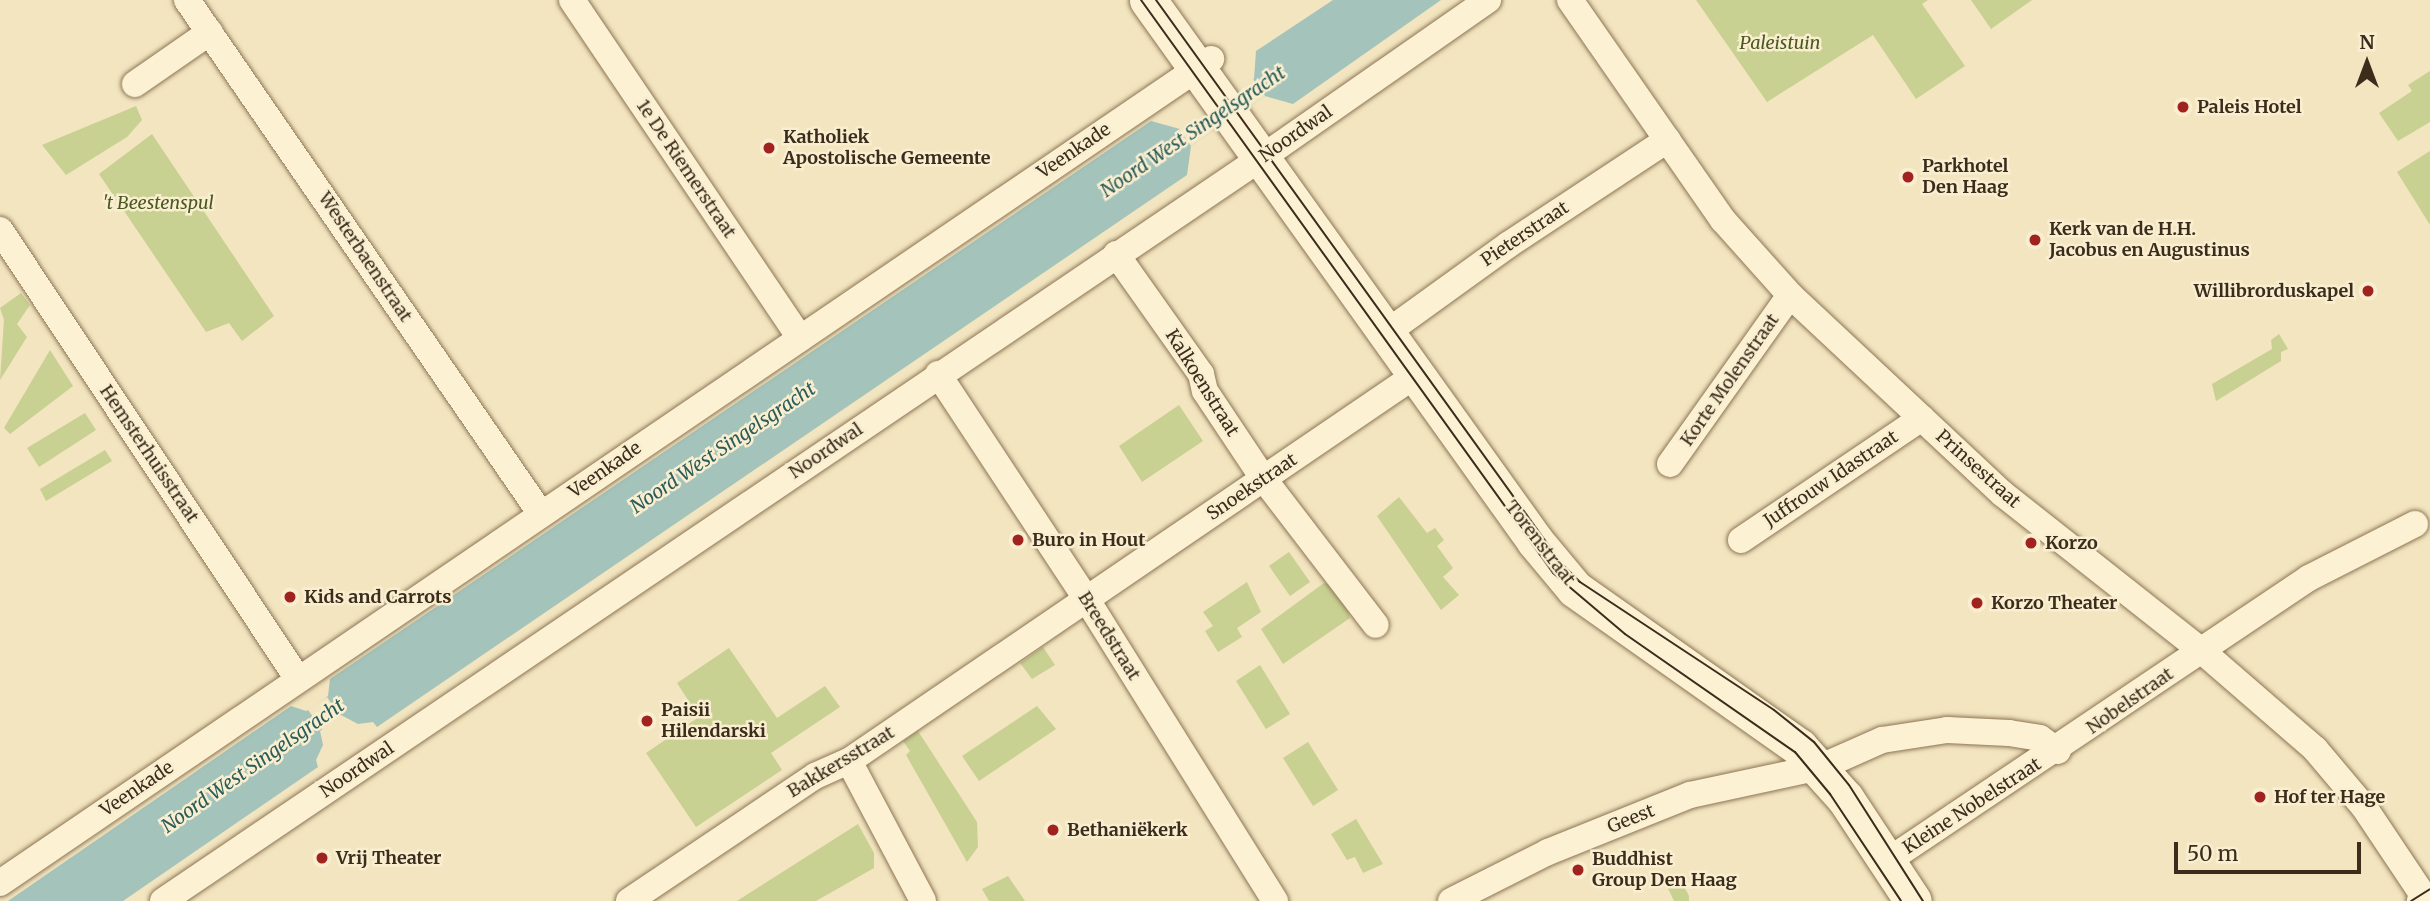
<!DOCTYPE html>
<meta charset="utf-8">
<style>
body{margin:0}
#map{position:relative;width:2430px;height:901px;overflow:hidden;background:#f2e5bf;font-family:Merriweather,serif}
div>[style]{position:absolute}
.green>*{inset:0;background:#c8d192}
.water>*{inset:0;background:#a3c3bb}
.pier>*{inset:0;background:#f2e5bf}
.roads{filter:drop-shadow(0 0 2px #8d7556) drop-shadow(0 0 2px #8d7556)}
.street>*{height:26px;margin:-13px;padding:0 13px;transform-origin:13px;border-radius:13px;background:#fcf1d3}
.secondary>*{height:37px;margin:-18.5px;padding:0 18.5px;transform-origin:18.5px;border-radius:18.5px;background:#fcf1d3}
.tram>*{height:2px;margin:-1px;padding:0 1px;transform-origin:1px;border-radius:1px;background:#3b2c1c}
.dots>*{width:19px;height:19px;translate:-50% -50%;box-sizing:border-box;border:4px solid #f9eed0;border-radius:50%}
span{translate:-50% -50%;white-space:nowrap;text-align:center;line-height:1.15;-webkit-text-stroke:5px #f9eed0;paint-order:stroke}
.park-label{font-size:18px;color:#495920;font-style:italic}
.poi-label{font-size:18px;color:#3b2c1c;font-weight:700}
.left{translate:0 -50%;text-align:left}
.right{translate:-100% -50%;text-align:right}
.street-label{font-size:18px;color:#3b2c1c}
.water-label{font-size:19px;color:#295c5a;font-style:italic}
.north{position:absolute;left:2332px;top:28px;width:70px;height:70px;-webkit-text-stroke:5px #f9eed0;paint-order:stroke;rotate:0deg;font-size:19px;font-weight:700;line-height:28px;text-align:center;color:#3b2c1c}
.north::after{content:'';display:block;margin:auto;width:24px;height:32px;background:#3b2c1c;clip-path:polygon(50% 0,100% 100%,50% 72%,0 100%)}
.scale{position:absolute;left:2174px;top:842px;width:187px;height:32px;box-sizing:border-box;border:4px solid #3b2c1c;border-top:0;padding-left:9px;font-size:21px;line-height:24px;white-space:nowrap;color:#3b2c1c;-webkit-text-stroke:5px #f9eed0;paint-order:stroke}
</style>
<div id="map">
<div class="green">
<i style="clip-path:polygon(1696px 0,1928px 0,1922px 4px,1965px 66px,1916px 99px,1873px 35px,1767px 102px)"></i>
<i style="clip-path:polygon(1971px 0,2032px 0,1991px 29px)"></i>
<i style="clip-path:polygon(2430px 71px,2430px 122px,2398px 141px,2379px 113px,2412px 91px,2408px 85px)"></i>
<i style="clip-path:polygon(136px 106px,142px 120px,127px 137px,66px 175px,42px 145px)"></i>
<i style="clip-path:polygon(152px 134px,274px 316px,242px 341px,229px 323px,206px 332px,99px 174px)"></i>
<i style="clip-path:polygon(2430px 151px,2430px 225px,2397px 172px)"></i>
<i style="clip-path:polygon(21px 293px,30px 305px,17px 324px,27px 337px,0 380px,4px 320px,0 308px)"></i>
<i style="clip-path:polygon(2279px 334px,2288px 349px,2281px 352px,2281px 361px,2216px 401px,2212px 384px,2272px 349px,2271px 340px)"></i>
<i style="clip-path:polygon(50px 350px,73px 386px,10px 434px,4px 428px)"></i>
<i style="clip-path:polygon(1179px 405px,1203px 441px,1142px 482px,1119px 446px)"></i>
<i style="clip-path:polygon(85px 413px,96px 430px,39px 467px,27px 448px)"></i>
<i style="clip-path:polygon(105px 450px,112px 461px,46px 501px,40px 489px)"></i>
<i style="clip-path:polygon(1399px 497px,1427px 533px,1435px 528px,1444px 540px,1437px 546px,1453px 568px,1443px 577px,1459px 595px,1441px 610px,1377px 516px)"></i>
<i style="clip-path:polygon(1289px 552px,1310px 582px,1290px 596px,1269px 566px)"></i>
<i style="clip-path:polygon(1247px 582px,1261px 612px,1237px 628px,1242px 637px,1218px 652px,1205px 631px,1213px 626px,1203px 612px)"></i>
<i style="clip-path:polygon(1324px 583px,1334px 585px,1344px 598px,1350px 618px,1283px 664px,1261px 629px)"></i>
<i style="clip-path:polygon(1043px 647px,1055px 665px,1032px 679px,1020px 663px)"></i>
<i style="clip-path:polygon(729px 648px,777px 718px,825px 686px,840px 707px,771px 753px,782px 770px,696px 827px,646px 753px,699px 717px,677px 683px)"></i>
<i style="clip-path:polygon(1260px 665px,1290px 714px,1266px 729px,1236px 681px)"></i>
<i style="clip-path:polygon(1037px 706px,1056px 729px,979px 781px,962px 756px)"></i>
<i style="clip-path:polygon(918px 731px,977px 822px,978px 847px,967px 862px,906px 755px,910px 751px,903px 741px)"></i>
<i style="clip-path:polygon(1308px 742px,1338px 790px,1313px 806px,1283px 758px)"></i>
<i style="clip-path:polygon(1356px 819px,1383px 864px,1363px 873px,1355px 857px,1347px 860px,1331px 834px)"></i>
<i style="clip-path:polygon(858px 824px,874px 853px,874px 868px,816px 901px,737px 901px)"></i>
<i style="clip-path:polygon(1008px 876px,1025px 901px,989px 901px,982px 889px)"></i>
<i style="clip-path:polygon(1679px 877px,1689px 896px,1689px 901px,1674px 901px,1666px 884px)"></i>
</div>
<div class="water">
<i style="clip-path:polygon(1333px 0,1441px 0,1293px 104px,1265px 96px,1191px 146px,1187px 175px,377px 727px,373px 722px,358px 724px,341px 715px,320px 731px,323px 745px,316px 760px,318px 767px,123px 901px,8px 901px,291px 706px,306px 711px,312px 708px,328px 696px,330px 679px,1151px 121px,1180px 129px,1254px 79px,1256px 51px)"></i>
</div>
<div class="pier">
<i style="clip-path:polygon(1253px 79px,1265px 96px,1191px 146px,1179px 129px)"></i>
<i style="clip-path:polygon(327px 697px,342px 719px,324px 732px,308px 710px)"></i>
</div>
<div class="roads">
<div class="street">
<i style="left:187px;top:0;width:624px;rotate:55.44deg"></i>
<i style="left:572px;top:0;width:408px;rotate:56deg"></i>
<i style="left:1570px;top:0;width:268px;rotate:55.2deg"></i>
<i style="left:1723px;top:220px;width:101px;rotate:48.2deg"></i>
<i style="left:1790px;top:295px;width:291px;rotate:43.1deg"></i>
<i style="left:2003px;top:494px;width:253px;rotate:38.3deg"></i>
<i style="left:2202px;top:651px;width:150px;rotate:40.9deg"></i>
<i style="left:2315px;top:749px;width:76px;rotate:49.8deg"></i>
<i style="left:2364px;top:807px;width:110px;rotate:56.2deg"></i>
<i style="left:2425px;top:898px;width:6px;rotate:149deg"></i>
<i style="left:135px;top:84px;width:91px;rotate:-34.7deg"></i>
<i style="left:0;top:230px;width:539px;rotate:56.43deg"></i>
<i style="left:1116px;top:254px;width:147px;rotate:54.7deg"></i>
<i style="left:1201px;top:374px;width:17px;rotate:77deg"></i>
<i style="left:1205px;top:391px;width:105px;rotate:56.3deg"></i>
<i style="left:1263px;top:478px;width:185px;rotate:52.5deg"></i>
<i style="left:1386px;top:333px;width:150px;rotate:-35.8deg"></i>
<i style="left:1508px;top:245px;width:191px;rotate:-33.4deg"></i>
<i style="left:938px;top:374px;width:271px;rotate:56.6deg"></i>
<i style="left:1087px;top:600px;width:355px;rotate:58deg"></i>
<i style="left:1670px;top:464px;width:207px;rotate:-54.6deg"></i>
<i style="left:1741px;top:540px;width:218px;rotate:-34deg"></i>
<i style="left:849px;top:761px;width:158px;rotate:62.1deg"></i>
<i style="left:1886px;top:862px;width:509px;rotate:-33.88deg"></i>
<i style="left:2309px;top:578px;width:119px;rotate:-27deg"></i>
<i style="left:0;top:883px;width:1465px;rotate:-34.23deg"></i>
<i style="left:163px;top:901px;width:1337px;rotate:-34.08deg"></i>
<i style="left:1270px;top:152px;width:266px;rotate:-34.9deg"></i>
<i style="left:629px;top:901px;width:224px;rotate:-33.9deg"></i>
<i style="left:815px;top:776px;width:37px;rotate:-24deg"></i>
<i style="left:849px;top:761px;width:687px;rotate:-34.27deg"></i>
<i style="left:1451px;top:901px;width:109px;rotate:-26.8deg"></i>
<i style="left:1548px;top:852px;width:153px;rotate:-21.9deg"></i>
<i style="left:1690px;top:795px;width:134px;rotate:-12.1deg"></i>
<i style="left:1821px;top:767px;width:67px;rotate:-23.9deg"></i>
<i style="left:1882px;top:740px;width:66px;rotate:-8.7deg"></i>
<i style="left:1947px;top:730px;width:62px;rotate:2.8deg"></i>
<i style="left:2009px;top:733px;width:31px;rotate:9deg"></i>
<i style="left:2040px;top:738px;width:22px;rotate:36deg"></i>
</div>
<div class="secondary">
<i style="left:1148px;top:0;width:665px;rotate:54.42deg"></i>
<i style="left:1535px;top:541px;width:62px;rotate:50.2deg"></i>
<i style="left:1575px;top:589px;width:274px;rotate:35.2deg"></i>
<i style="left:1799px;top:747px;width:69px;rotate:48deg"></i>
<i style="left:1845px;top:798px;width:123px;rotate:56.6deg"></i>
</div>
</div>
<div class="tram">
<i style="left:1141px;top:0;width:706px;rotate:54.28deg"></i>
<i style="left:1553px;top:573px;width:94px;rotate:40.3deg"></i>
<i style="left:1625px;top:634px;width:207px;rotate:34.8deg"></i>
<i style="left:1795px;top:752px;width:55px;rotate:50.2deg"></i>
<i style="left:1830px;top:794px;width:128px;rotate:56.4deg"></i>
<i style="left:1156px;top:0;width:695px;rotate:54.25deg"></i>
<i style="left:1562px;top:564px;width:25px;rotate:45deg"></i>
<i style="left:1580px;top:582px;width:232px;rotate:33.4deg"></i>
<i style="left:1774px;top:710px;width:51px;rotate:38.7deg"></i>
<i style="left:1814px;top:742px;width:55px;rotate:50.9deg"></i>
<i style="left:1849px;top:785px;width:138px;rotate:57.5deg"></i>
<i style="left:2411px;top:901px;width:22px;rotate:-32deg"></i>
</div>
<div class="dots">
<i style="left:2183px;top:107px;background:#a12320"></i>
<i style="left:769px;top:148px;background:#a12320"></i>
<i style="left:1908px;top:177px;background:#a12320"></i>
<i style="left:2035px;top:240px;background:#a12320"></i>
<i style="left:2368px;top:291px;background:#a12320"></i>
<i style="left:1018px;top:540px;background:#a12320"></i>
<i style="left:2031px;top:543px;background:#a12320"></i>
<i style="left:290px;top:597px;background:#a12320"></i>
<i style="left:1977px;top:603px;background:#a12320"></i>
<i style="left:647px;top:721px;background:#a12320"></i>
<i style="left:2260px;top:797px;background:#a12320"></i>
<i style="left:1053px;top:830px;background:#a12320"></i>
<i style="left:322px;top:858px;background:#a12320"></i>
<i style="left:1578px;top:870px;background:#a12320"></i>
</div>
<div class="park-label">
<span style="left:1780px;top:43px">Paleistuin</span>
<span style="left:158px;top:203px">'t Beestenspul</span>
</div>
<div class="poi-label">
<span class="left" style="left:2197px;top:107px">Paleis Hotel</span>
<span class="left" style="left:783px;top:148px">Katholiek<br>Apostolische Gemeente</span>
<span class="left" style="left:1922px;top:177px">Parkhotel<br>Den Haag</span>
<span class="left" style="left:2049px;top:240px">Kerk van de H.H.<br>Jacobus en Augustinus</span>
<span class="right" style="left:2354px;top:291px">Willibrorduskapel</span>
<span class="left" style="left:1032px;top:540px">Buro in Hout</span>
<span class="left" style="left:2045px;top:543px">Korzo</span>
<span class="left" style="left:304px;top:597px">Kids and Carrots</span>
<span class="left" style="left:1991px;top:603px">Korzo Theater</span>
<span class="left" style="left:661px;top:721px">Paisii<br>Hilendarski</span>
<span class="left" style="left:2274px;top:797px">Hof ter Hage</span>
<span class="left" style="left:1067px;top:830px">Bethaniëkerk</span>
<span class="left" style="left:336px;top:858px">Vrij Theater</span>
<span class="left" style="left:1592px;top:870px">Buddhist<br>Group Den Haag</span>
</div>
<div class="street-label">
<span style="left:1296px;top:134px;rotate:-35deg">Noordwal</span>
<span style="left:1074px;top:151px;rotate:-34deg">Veenkade</span>
<span style="left:686px;top:169px;rotate:56deg">1e De Riemerstraat</span>
<span style="left:1525px;top:234px;rotate:-34deg">Pieterstraat</span>
<span style="left:365px;top:257px;rotate:56deg">Westerbaenstraat</span>
<span style="left:1730px;top:380px;rotate:-55deg">Korte Molenstraat</span>
<span style="left:1202px;top:383px;rotate:58deg">Kalkoenstraat</span>
<span style="left:826px;top:451px;rotate:-34deg">Noordwal</span>
<span style="left:149px;top:454px;rotate:56deg">Hemsterhuisstraat</span>
<span style="left:1978px;top:469px;rotate:42deg">Prinsestraat</span>
<span style="left:605px;top:470px;rotate:-35deg">Veenkade</span>
<span style="left:1831px;top:479px;rotate:-34deg">Juffrouw Idastraat</span>
<span style="left:1252px;top:487px;rotate:-34deg">Snoekstraat</span>
<span style="left:1540px;top:543px;rotate:52deg">Torenstraat</span>
<span style="left:1109px;top:636px;rotate:58deg">Breedstraat</span>
<span style="left:2130px;top:701px;rotate:-35deg">Nobelstraat</span>
<span style="left:841px;top:762px;rotate:-31deg">Bakkersstraat</span>
<span style="left:357px;top:770px;rotate:-34deg">Noordwal</span>
<span style="left:137px;top:789px;rotate:-34deg">Veenkade</span>
<span style="left:1972px;top:806px;rotate:-33deg">Kleine Nobelstraat</span>
<span style="left:1631px;top:819px;rotate:-22deg">Geest</span>
</div>
<div class="water-label">
<span style="left:1193px;top:132px;rotate:-34deg">Noord West Singelsgracht</span>
<span style="left:723px;top:448px;rotate:-34deg">Noord West Singelsgracht</span>
<span style="left:253px;top:766px;rotate:-35deg">Noord West Singelsgracht</span>
</div>
<div class="north">N</div>
<div class="scale">50 m</div>
</div>
